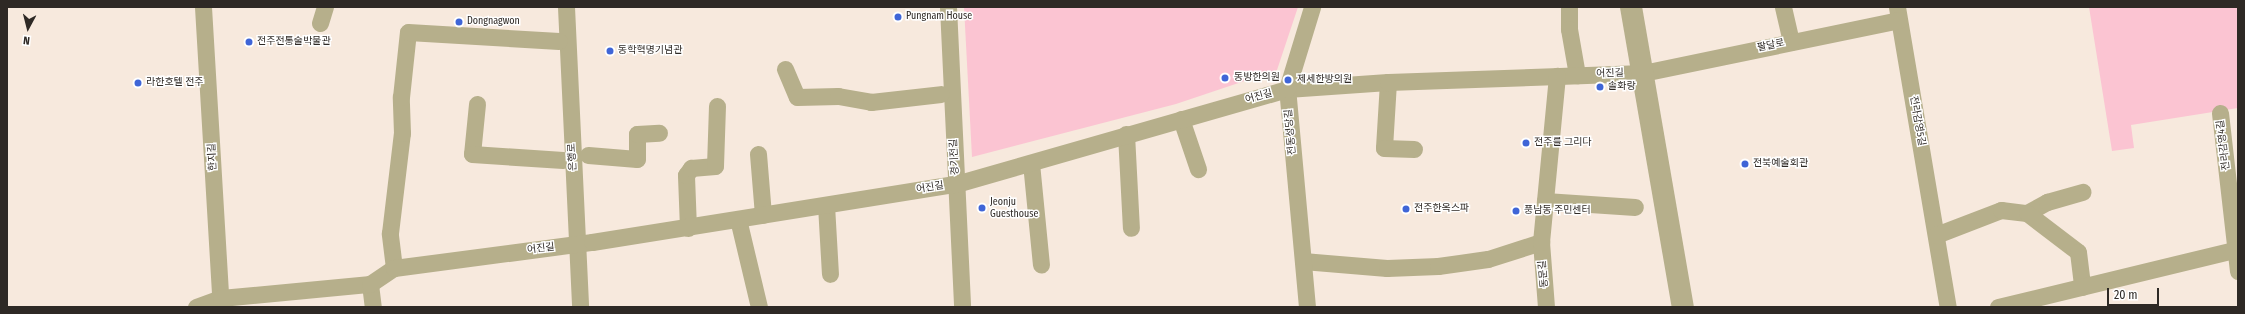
<!DOCTYPE html>
<meta charset="utf-8">
<style>
body{margin:0}
#map{position:relative;width:2245px;height:314px;overflow:hidden;background:#f7e9dd;font-family:"Fira Sans Condensed","Noto Sans KR",sans-serif}
div>[style]{position:absolute}
.green>*{inset:0;background:#fbc4d2}
.minor>*{height:17px;margin:-8.5px;padding:0 8.5px;transform-origin:8.5px;border-radius:8.5px;background:#b6af8b}
.tertiary>*{height:22px;margin:-11px;padding:0 11px;transform-origin:11px;border-radius:11px;background:#b6af8b}
.dots>*{width:11px;height:11px;translate:-50% -50%;box-sizing:border-box;border:2px solid #fff;border-radius:50%}
span{translate:-50% -50%;white-space:nowrap;text-align:center;line-height:1.15;-webkit-text-stroke:3px #fff;paint-order:stroke}
.poi-label{font-size:10px;color:#2e2925}
.left{translate:0 -50%;text-align:left}
.street-label{font-size:10px;color:#2e2925}
.frame{position:absolute;inset:0;border:8px solid #2e2925;pointer-events:none}
.north{position:absolute;left:8px;top:8px;width:40px;height:40px;-webkit-text-stroke:3px #fff;paint-order:stroke;rotate:187deg;font-size:11px;font-weight:700;line-height:16px;text-align:center;color:#2e2925}
.north::after{content:'';display:block;margin:auto;width:14px;height:18px;background:#2e2925;clip-path:polygon(50% 0,100% 100%,50% 72%,0 100%)}
.scale{position:absolute;left:2107px;top:288px;width:52px;height:18px;box-sizing:border-box;border:2px solid #2e2925;border-top:0;padding-left:5px;font-size:12px;line-height:14px;white-space:nowrap;color:#2e2925;-webkit-text-stroke:3px #fff;paint-order:stroke}
</style>
<div id="map">
<div class="green">
<i style="clip-path:polygon(964px 7px,1298px 7px,1277px 70px,1176px 104px,972px 157px)"></i>
<i style="clip-path:polygon(2089px 7px,2238px 7px,2238px 108px,2131px 125px,2134px 148px,2112px 151px)"></i>
</div>
<div class="minor">
<i style="left:203px;top:7px;width:301px;rotate:86.6deg"></i>
<i style="left:566px;top:7px;width:300px;rotate:87.3deg"></i>
<i style="left:948px;top:7px;width:300px;rotate:87.3deg"></i>
<i style="left:1569px;top:7px;width:22px;rotate:90deg"></i>
<i style="left:1569px;top:29px;width:47px;rotate:80.1deg"></i>
<i style="left:1783px;top:7px;width:36px;rotate:77deg"></i>
<i style="left:1897px;top:7px;width:304px;rotate:80.4deg"></i>
<i style="left:320px;top:23px;width:17px;rotate:-73deg"></i>
<i style="left:785px;top:69px;width:30px;rotate:67deg"></i>
<i style="left:797px;top:97px;width:41px;rotate:-1.4deg"></i>
<i style="left:838px;top:96px;width:34px;rotate:10deg"></i>
<i style="left:871px;top:102px;width:70px;rotate:-6.5deg"></i>
<i style="left:1388px;top:82px;width:66px;rotate:93.5deg"></i>
<i style="left:1384px;top:148px;width:30px;rotate:2deg"></i>
<i style="left:477px;top:104px;width:50px;rotate:95.7deg"></i>
<i style="left:472px;top:154px;width:91px;rotate:3.8deg"></i>
<i style="left:2220px;top:113px;width:159px;rotate:83.5deg"></i>
<i style="left:1181px;top:119px;width:53px;rotate:71.2deg"></i>
<i style="left:1126px;top:134px;width:94px;rotate:87deg"></i>
<i style="left:758px;top:154px;width:61px;rotate:85.3deg"></i>
<i style="left:588px;top:155px;width:49px;rotate:4.7deg"></i>
<i style="left:637px;top:159px;width:25px;rotate:-90deg"></i>
<i style="left:637px;top:134px;width:22px;rotate:-3deg"></i>
<i style="left:1031px;top:163px;width:102px;rotate:84.4deg"></i>
<i style="left:1545px;top:201px;width:90px;rotate:3.8deg"></i>
<i style="left:826px;top:205px;width:69px;rotate:86.7deg"></i>
<i style="left:2027px;top:213px;width:23px;rotate:-29deg"></i>
<i style="left:2047px;top:202px;width:37px;rotate:-16deg"></i>
<i style="left:738px;top:219px;width:90px;rotate:76.6deg"></i>
<i style="left:688px;top:228px;width:53px;rotate:-92.2deg"></i>
<i style="left:686px;top:175px;width:9px;rotate:-54deg"></i>
<i style="left:691px;top:168px;width:24px;rotate:-5deg"></i>
<i style="left:715px;top:166px;width:60px;rotate:-88.1deg"></i>
<i style="left:1936px;top:235px;width:70px;rotate:-21deg"></i>
<i style="left:2001px;top:210px;width:26px;rotate:7deg"></i>
<i style="left:2027px;top:213px;width:64px;rotate:37.4deg"></i>
<i style="left:2078px;top:252px;width:35px;rotate:83deg"></i>
<i style="left:1303px;top:261px;width:84px;rotate:4.8deg"></i>
<i style="left:1387px;top:268px;width:51px;rotate:-2.2deg"></i>
<i style="left:1438px;top:266px;width:50px;rotate:-8deg"></i>
<i style="left:1488px;top:259px;width:56px;rotate:-17.8deg"></i>
<i style="left:394px;top:268px;width:35px;rotate:-97deg"></i>
<i style="left:390px;top:233px;width:101px;rotate:-83.2deg"></i>
<i style="left:402px;top:133px;width:36px;rotate:-92deg"></i>
<i style="left:401px;top:97px;width:65px;rotate:-83.9deg"></i>
<i style="left:408px;top:32px;width:151px;rotate:3.4deg"></i>
<i style="left:370px;top:284px;width:23px;rotate:83deg"></i>
<i style="left:196px;top:307px;width:27px;rotate:-20deg"></i>
<i style="left:221px;top:298px;width:150px;rotate:-5.4deg"></i>
<i style="left:370px;top:284px;width:29px;rotate:-34deg"></i>
<i style="left:394px;top:268px;width:200px;rotate:-7.5deg"></i>
<i style="left:592px;top:242px;width:369px;rotate:-9.1deg"></i>
<i style="left:956px;top:184px;width:344px;rotate:-16deg"></i>
<i style="left:1287px;top:89px;width:101px;rotate:-4deg"></i>
<i style="left:1388px;top:82px;width:255px;rotate:-2deg"></i>
<i style="left:1643px;top:73px;width:261px;rotate:-11.7deg"></i>
<i style="left:1307px;top:307px;width:219px;rotate:-95.2deg"></i>
<i style="left:1287px;top:89px;width:86px;rotate:-73deg"></i>
<i style="left:1546px;top:307px;width:65px;rotate:-94.4deg"></i>
<i style="left:1541px;top:242px;width:167px;rotate:-84.5deg"></i>
<i style="left:1998px;top:307px;width:247px;rotate:-13.6deg"></i>
</div>
<div class="tertiary">
<i style="left:1631px;top:7px;width:304px;rotate:80.2deg"></i>
</div>
<div class="dots">
<i style="left:898px;top:17px;background:#3f65d7"></i>
<i style="left:459px;top:22px;background:#3f65d7"></i>
<i style="left:249px;top:42px;background:#3f65d7"></i>
<i style="left:610px;top:51px;background:#3f65d7"></i>
<i style="left:1225px;top:78px;background:#3f65d7"></i>
<i style="left:1288px;top:80px;background:#3f65d7"></i>
<i style="left:138px;top:83px;background:#3f65d7"></i>
<i style="left:1600px;top:87px;background:#3f65d7"></i>
<i style="left:1526px;top:143px;background:#3f65d7"></i>
<i style="left:1745px;top:164px;background:#3f65d7"></i>
<i style="left:982px;top:208px;background:#3f65d7"></i>
<i style="left:1406px;top:209px;background:#3f65d7"></i>
<i style="left:1516px;top:211px;background:#3f65d7"></i>
</div>
<div class="poi-label">
<span class="left" style="left:906px;top:17px">Pungnam House</span>
<span class="left" style="left:467px;top:22px">Dongnagwon</span>
<span class="left" style="left:257px;top:42px">전주전통술박물관</span>
<span class="left" style="left:618px;top:51px">동학혁명기념관</span>
<span class="left" style="left:1234px;top:78px">동방한의원</span>
<span class="left" style="left:1297px;top:80px">제세한방의원</span>
<span class="left" style="left:146px;top:83px">라한호텔 전주</span>
<span class="left" style="left:1608px;top:87px">솔화랑</span>
<span class="left" style="left:1534px;top:143px">전주를 그리다</span>
<span class="left" style="left:1753px;top:164px">전북예술회관</span>
<span class="left" style="left:990px;top:208px">Jeonju<br>Guesthouse</span>
<span class="left" style="left:1414px;top:209px">전주한옥스파</span>
<span class="left" style="left:1524px;top:211px">풍남동 주민센터</span>
</div>
<div class="street-label">
<span style="left:1771px;top:46px;rotate:-12deg">팔달로</span>
<span style="left:1610px;top:74px;rotate:-2deg">어진길</span>
<span style="left:1259px;top:97px;rotate:-16deg">어진길</span>
<span style="left:1917px;top:121px;rotate:80deg">전라감영5길</span>
<span style="left:1291px;top:132px;rotate:-95deg">전동성당길</span>
<span style="left:2224px;top:145px;rotate:-97deg">전라감영4길</span>
<span style="left:213px;top:157px;rotate:-93deg">한지길</span>
<span style="left:573px;top:157px;rotate:-93deg">은행로</span>
<span style="left:955px;top:157px;rotate:-93deg">경기전길</span>
<span style="left:930px;top:188px;rotate:-9deg">어진길</span>
<span style="left:541px;top:249px;rotate:-7deg">어진길</span>
<span style="left:1544px;top:274px;rotate:-95deg">동문길</span>
</div>
<div class="frame"></div>
<div class="north">N</div>
<div class="scale">20 m</div>
</div>
